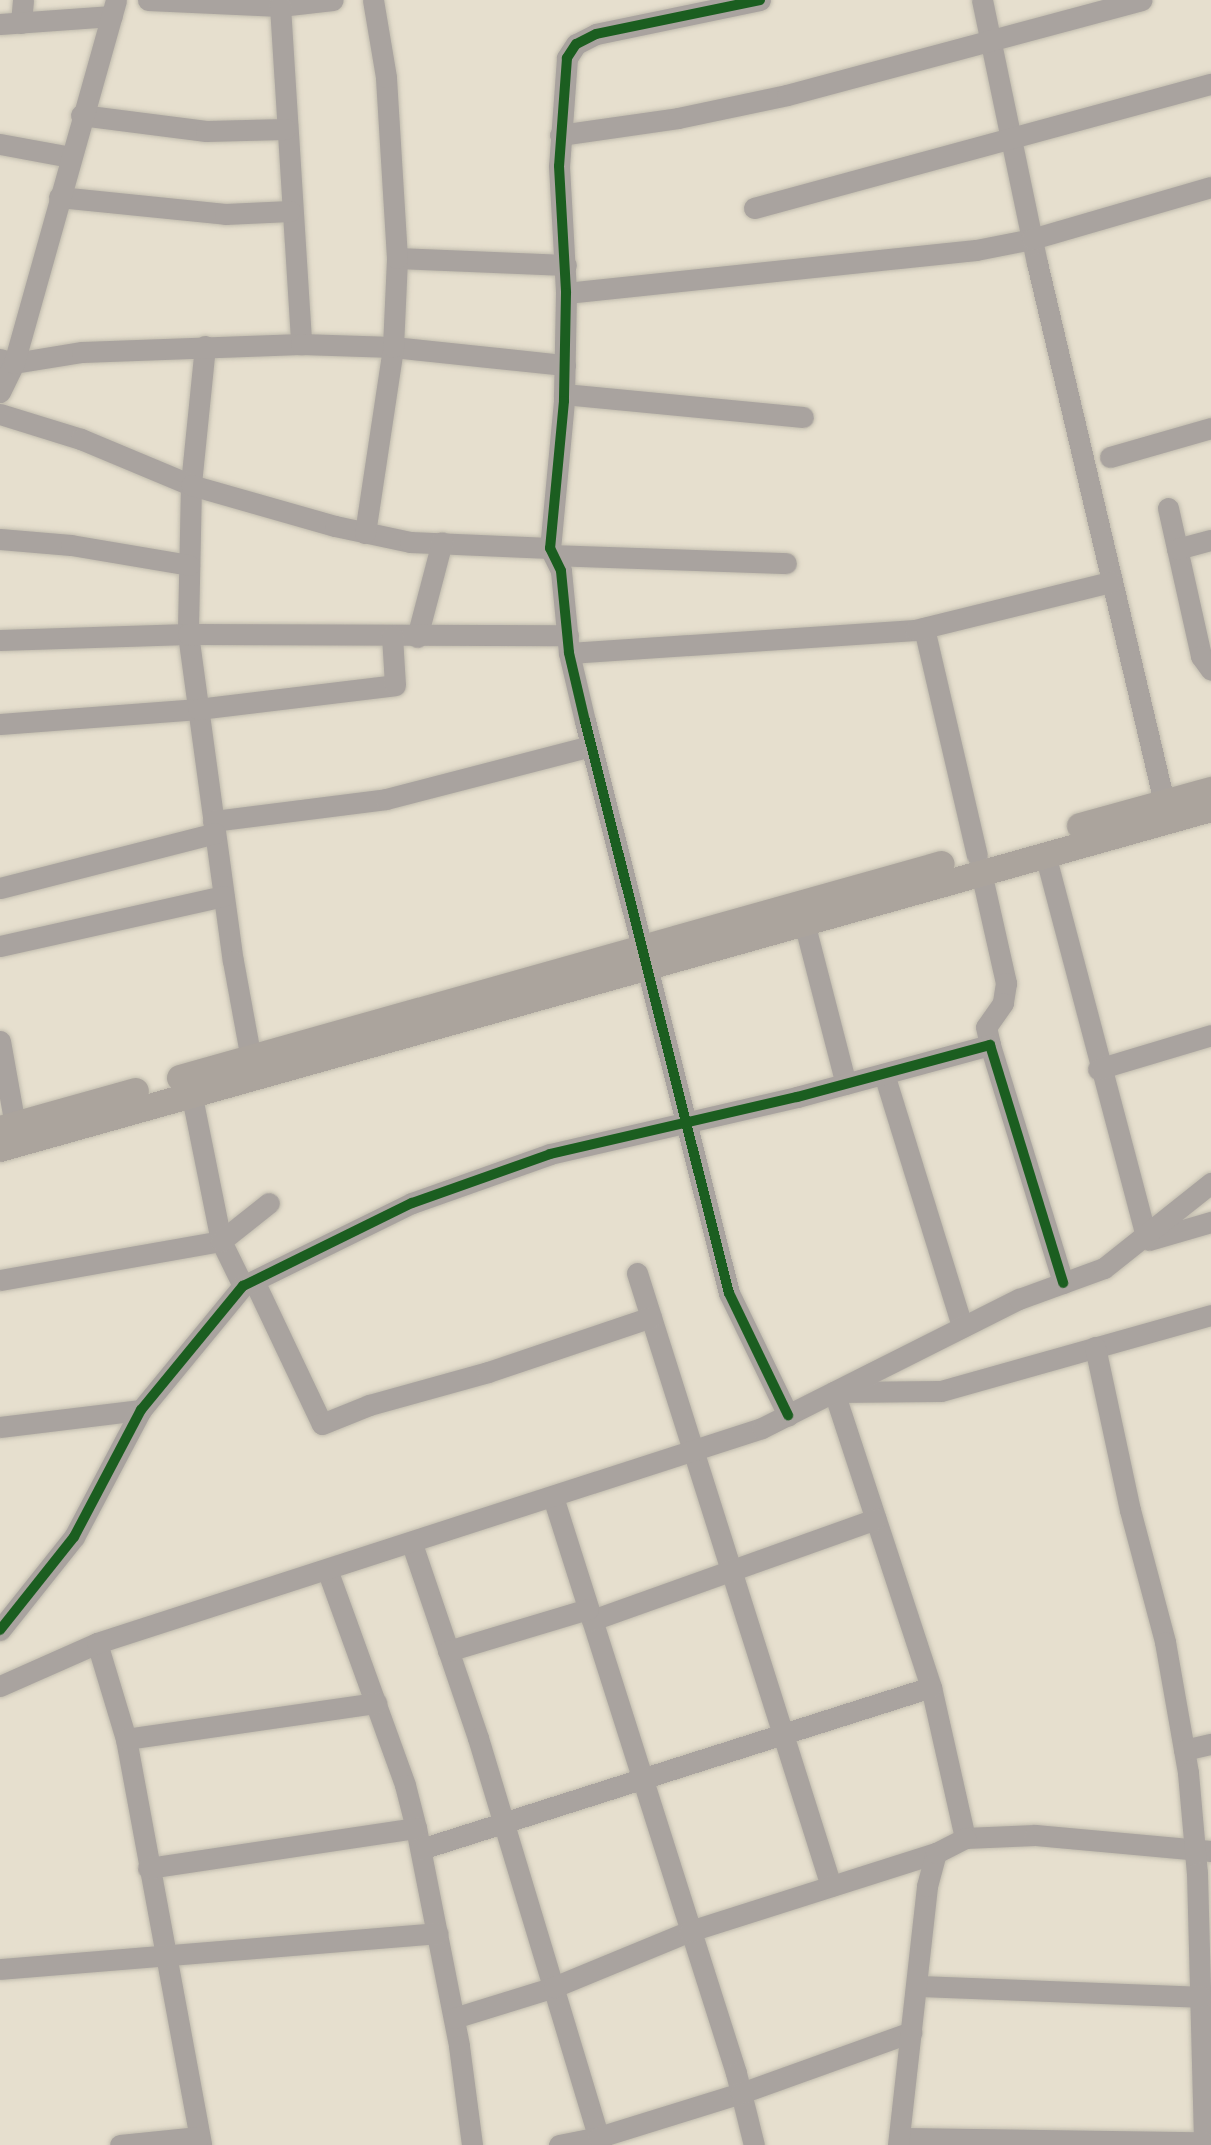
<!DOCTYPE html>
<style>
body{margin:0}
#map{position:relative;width:1211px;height:2145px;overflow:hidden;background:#e6dfce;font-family:Georgia,serif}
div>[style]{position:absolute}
.roads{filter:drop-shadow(0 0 2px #c1bcae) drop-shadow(0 0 2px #c1bcae)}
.minor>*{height:21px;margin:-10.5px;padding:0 10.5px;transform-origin:10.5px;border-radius:10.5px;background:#a9a39f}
.major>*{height:26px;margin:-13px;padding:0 13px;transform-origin:13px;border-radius:13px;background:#aba49d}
.cycleway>*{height:10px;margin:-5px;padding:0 5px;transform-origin:5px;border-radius:5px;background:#1b5e20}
span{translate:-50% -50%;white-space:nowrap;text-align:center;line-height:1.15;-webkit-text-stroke:7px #f0e4c3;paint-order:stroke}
</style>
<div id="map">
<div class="roads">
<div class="minor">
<i style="left:148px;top:0;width:132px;rotate:2.6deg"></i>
<i style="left:280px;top:6px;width:53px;rotate:-6.5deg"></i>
<i style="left:760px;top:0;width:167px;rotate:168.3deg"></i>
<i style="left:596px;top:34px;width:22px;rotate:153deg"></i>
<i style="left:576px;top:44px;width:17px;rotate:123deg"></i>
<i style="left:567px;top:58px;width:108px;rotate:94.2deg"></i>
<i style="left:559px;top:166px;width:127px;rotate:86.8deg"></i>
<i style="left:566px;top:293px;width:108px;rotate:91.1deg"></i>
<i style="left:564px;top:401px;width:148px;rotate:95.4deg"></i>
<i style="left:550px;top:548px;width:25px;rotate:64deg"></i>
<i style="left:561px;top:571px;width:82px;rotate:84.4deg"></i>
<i style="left:569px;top:653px;width:70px;rotate:76.8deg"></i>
<i style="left:585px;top:721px;width:590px;rotate:75.87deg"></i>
<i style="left:729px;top:1293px;width:136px;rotate:64.2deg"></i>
<i style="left:982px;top:0;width:269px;rotate:78.2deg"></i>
<i style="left:1037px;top:263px;width:554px;rotate:76.74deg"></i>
<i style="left:280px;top:6px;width:339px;rotate:86.4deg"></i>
<i style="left:21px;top:23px;width:23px;rotate:-85deg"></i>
<i style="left:0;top:24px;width:112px;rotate:-4.1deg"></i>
<i style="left:81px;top:115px;width:126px;rotate:7.3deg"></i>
<i style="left:206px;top:131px;width:79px;rotate:-1.5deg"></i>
<i style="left:560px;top:135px;width:119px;rotate:-8.2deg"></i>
<i style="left:678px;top:118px;width:111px;rotate:-11.9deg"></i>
<i style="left:787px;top:95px;width:367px;rotate:-15deg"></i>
<i style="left:0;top:144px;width:71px;rotate:10.5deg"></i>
<i style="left:59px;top:197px;width:167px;rotate:5.8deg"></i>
<i style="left:225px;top:214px;width:65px;rotate:-2.6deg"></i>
<i style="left:754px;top:208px;width:474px;rotate:-15.2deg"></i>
<i style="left:397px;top:258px;width:169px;rotate:2.4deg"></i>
<i style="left:566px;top:293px;width:412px;rotate:-6deg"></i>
<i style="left:976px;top:250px;width:57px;rotate:-11.1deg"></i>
<i style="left:1032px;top:239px;width:186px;rotate:-16.2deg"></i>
<i style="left:205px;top:346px;width:140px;rotate:95.8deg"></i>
<i style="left:191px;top:485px;width:149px;rotate:91.2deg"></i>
<i style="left:188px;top:634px;width:330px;rotate:82.2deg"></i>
<i style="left:233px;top:961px;width:100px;rotate:79.6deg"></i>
<i style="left:0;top:359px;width:15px;rotate:16deg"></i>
<i style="left:14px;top:363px;width:69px;rotate:-9.2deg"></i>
<i style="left:82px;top:352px;width:219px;rotate:-2.1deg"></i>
<i style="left:301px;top:344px;width:92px;rotate:1.9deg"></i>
<i style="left:393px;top:347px;width:173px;rotate:6deg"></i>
<i style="left:0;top:392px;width:32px;rotate:-64deg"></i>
<i style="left:14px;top:363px;width:377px;rotate:-74.3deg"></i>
<i style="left:564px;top:394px;width:240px;rotate:5.5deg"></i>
<i style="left:0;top:414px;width:85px;rotate:17.2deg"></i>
<i style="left:81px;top:439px;width:119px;rotate:22.7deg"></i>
<i style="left:191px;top:485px;width:150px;rotate:15.9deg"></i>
<i style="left:335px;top:526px;width:77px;rotate:12deg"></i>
<i style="left:410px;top:542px;width:140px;rotate:2.5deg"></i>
<i style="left:1110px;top:457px;width:105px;rotate:-16deg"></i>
<i style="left:1168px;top:508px;width:152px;rotate:77.4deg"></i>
<i style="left:1201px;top:656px;width:17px;rotate:54deg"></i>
<i style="left:365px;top:533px;width:188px;rotate:-81.4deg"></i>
<i style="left:393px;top:347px;width:89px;rotate:-87.4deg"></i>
<i style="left:397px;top:258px;width:181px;rotate:-93.5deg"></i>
<i style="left:386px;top:77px;width:78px;rotate:-99.6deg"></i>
<i style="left:0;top:539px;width:71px;rotate:4.8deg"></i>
<i style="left:71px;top:545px;width:120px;rotate:9.6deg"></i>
<i style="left:1177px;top:549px;width:35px;rotate:-15deg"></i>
<i style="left:554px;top:555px;width:232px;rotate:2deg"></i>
<i style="left:924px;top:628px;width:233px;rotate:76.9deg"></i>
<i style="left:417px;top:637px;width:98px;rotate:-75.3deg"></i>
<i style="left:0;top:640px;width:188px;rotate:-1.8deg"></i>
<i style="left:188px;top:634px;width:380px;rotate:0.2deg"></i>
<i style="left:569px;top:653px;width:347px;rotate:-3.8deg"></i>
<i style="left:915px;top:630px;width:202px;rotate:-13.8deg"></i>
<i style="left:0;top:724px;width:199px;rotate:-4.3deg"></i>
<i style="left:198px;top:709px;width:198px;rotate:-6.9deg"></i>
<i style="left:395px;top:685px;width:49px;rotate:-93.5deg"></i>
<i style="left:213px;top:821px;width:174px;rotate:-7.2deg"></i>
<i style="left:386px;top:799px;width:212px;rotate:-14.5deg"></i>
<i style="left:1045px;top:854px;width:396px;rotate:75.2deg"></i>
<i style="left:981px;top:872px;width:114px;rotate:77.3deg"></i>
<i style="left:1006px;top:983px;width:20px;rotate:99deg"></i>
<i style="left:1003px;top:1003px;width:29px;rotate:125deg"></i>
<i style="left:986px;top:1027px;width:18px;rotate:77deg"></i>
<i style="left:0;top:888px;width:222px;rotate:-14.3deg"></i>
<i style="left:804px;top:922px;width:167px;rotate:75.5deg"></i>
<i style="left:0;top:946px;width:229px;rotate:-12.6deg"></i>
<i style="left:0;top:1041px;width:85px;rotate:79.9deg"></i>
<i style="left:1098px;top:1069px;width:118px;rotate:-16.7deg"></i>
<i style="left:884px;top:1074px;width:264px;rotate:72.8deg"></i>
<i style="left:189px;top:1082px;width:162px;rotate:78.6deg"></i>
<i style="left:221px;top:1241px;width:50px;rotate:63.9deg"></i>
<i style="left:1149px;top:1240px;width:65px;rotate:-16.2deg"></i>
<i style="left:637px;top:1273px;width:643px;rotate:72.44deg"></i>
<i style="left:0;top:1280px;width:224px;rotate:-10deg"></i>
<i style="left:221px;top:1241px;width:61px;rotate:-38.4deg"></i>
<i style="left:254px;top:1281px;width:158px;rotate:64.6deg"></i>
<i style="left:322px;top:1424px;width:51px;rotate:-22deg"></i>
<i style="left:369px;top:1405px;width:123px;rotate:-15.5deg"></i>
<i style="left:488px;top:1372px;width:172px;rotate:-18.6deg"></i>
<i style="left:1211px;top:1315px;width:280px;rotate:164.3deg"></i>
<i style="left:941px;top:1391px;width:107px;rotate:179.5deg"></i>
<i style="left:834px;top:1392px;width:311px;rotate:71.8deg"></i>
<i style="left:931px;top:1687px;width:155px;rotate:77.3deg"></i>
<i style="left:965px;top:1838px;width:70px;rotate:-2.5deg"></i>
<i style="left:1035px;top:1835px;width:177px;rotate:5.2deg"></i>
<i style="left:1095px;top:1347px;width:167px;rotate:77.9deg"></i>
<i style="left:1130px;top:1510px;width:137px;rotate:75.1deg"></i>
<i style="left:1165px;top:1642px;width:133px;rotate:80deg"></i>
<i style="left:1188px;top:1773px;width:100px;rotate:84.9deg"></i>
<i style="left:1197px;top:1873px;width:272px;rotate:88.5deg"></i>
<i style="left:0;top:1427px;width:142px;rotate:-6.9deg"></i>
<i style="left:553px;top:1497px;width:604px;rotate:72.37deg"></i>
<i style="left:736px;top:2073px;width:74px;rotate:76deg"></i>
<i style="left:412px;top:1544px;width:205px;rotate:71.2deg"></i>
<i style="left:478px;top:1738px;width:425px;rotate:73.2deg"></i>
<i style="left:328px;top:1572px;width:226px;rotate:70.1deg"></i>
<i style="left:405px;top:1785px;width:44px;rotate:75.7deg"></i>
<i style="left:416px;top:1828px;width:222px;rotate:78.8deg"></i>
<i style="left:459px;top:2046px;width:100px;rotate:82.5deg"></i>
<i style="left:592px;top:1620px;width:301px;rotate:-19.6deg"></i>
<i style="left:0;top:1630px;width:119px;rotate:-51.5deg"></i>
<i style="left:74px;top:1537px;width:144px;rotate:-62.2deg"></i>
<i style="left:141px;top:1410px;width:161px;rotate:-50.6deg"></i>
<i style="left:243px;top:1286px;width:188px;rotate:-26.2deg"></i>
<i style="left:412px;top:1203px;width:146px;rotate:-19.5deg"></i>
<i style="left:550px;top:1154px;width:253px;rotate:-13deg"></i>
<i style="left:797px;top:1097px;width:200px;rotate:-15.1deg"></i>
<i style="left:990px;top:1045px;width:249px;rotate:72.9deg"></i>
<i style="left:97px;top:1643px;width:100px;rotate:73.2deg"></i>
<i style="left:126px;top:1739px;width:413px;rotate:79.5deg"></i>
<i style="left:448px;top:1651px;width:146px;rotate:-16.7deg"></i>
<i style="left:0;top:1686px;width:106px;rotate:-23.9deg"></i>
<i style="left:97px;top:1643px;width:699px;rotate:-17.92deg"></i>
<i style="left:762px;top:1428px;width:288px;rotate:-26.7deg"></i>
<i style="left:1019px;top:1299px;width:90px;rotate:-20deg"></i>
<i style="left:1104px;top:1268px;width:137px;rotate:-38.5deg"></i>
<i style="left:126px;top:1739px;width:253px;rotate:-8.2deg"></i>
<i style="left:1184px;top:1750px;width:28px;rotate:-13deg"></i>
<i style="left:421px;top:1849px;width:535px;rotate:-17.62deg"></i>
<i style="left:148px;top:1868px;width:271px;rotate:-8.5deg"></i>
<i style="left:0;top:1969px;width:439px;rotate:-4.7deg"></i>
<i style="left:917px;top:1986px;width:284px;rotate:2.2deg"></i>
<i style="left:454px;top:2018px;width:105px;rotate:-17.2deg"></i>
<i style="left:554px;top:1987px;width:147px;rotate:-22.4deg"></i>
<i style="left:690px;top:1931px;width:258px;rotate:-17.6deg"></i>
<i style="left:899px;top:2138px;width:305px;rotate:0.8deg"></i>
<i style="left:120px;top:2145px;width:79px;rotate:-5.8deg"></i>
<i style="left:559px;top:2145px;width:41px;rotate:-11.3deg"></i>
<i style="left:599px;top:2137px;width:149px;rotate:-17.2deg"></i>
<i style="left:741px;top:2093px;width:181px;rotate:-19.7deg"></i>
<i style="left:898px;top:2145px;width:261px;rotate:-83.6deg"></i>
<i style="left:927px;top:1886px;width:34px;rotate:-75deg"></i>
<i style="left:936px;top:1853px;width:33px;rotate:-27deg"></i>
</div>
<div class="major">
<i style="left:1080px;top:826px;width:136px;rotate:-15.4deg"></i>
<i style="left:180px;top:1078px;width:791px;rotate:-15.69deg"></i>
<i style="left:0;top:1129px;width:141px;rotate:-15.6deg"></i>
<i style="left:0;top:1149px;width:1258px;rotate:-15.68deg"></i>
</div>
</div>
<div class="cycleway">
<i style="left:760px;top:0;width:167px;rotate:168.3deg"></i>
<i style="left:596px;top:34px;width:22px;rotate:153deg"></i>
<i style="left:576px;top:44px;width:17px;rotate:123deg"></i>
<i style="left:567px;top:58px;width:108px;rotate:94.2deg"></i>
<i style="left:559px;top:166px;width:127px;rotate:86.8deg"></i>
<i style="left:566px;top:293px;width:108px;rotate:91.1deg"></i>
<i style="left:564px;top:401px;width:148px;rotate:95.4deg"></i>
<i style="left:550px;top:548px;width:25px;rotate:64deg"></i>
<i style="left:561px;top:571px;width:82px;rotate:84.4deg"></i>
<i style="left:569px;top:653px;width:70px;rotate:76.8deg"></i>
<i style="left:585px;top:721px;width:590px;rotate:75.87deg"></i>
<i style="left:729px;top:1293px;width:136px;rotate:64.2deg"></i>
<i style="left:0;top:1630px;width:119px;rotate:-51.5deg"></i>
<i style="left:74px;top:1537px;width:144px;rotate:-62.2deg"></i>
<i style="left:141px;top:1410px;width:161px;rotate:-50.6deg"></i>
<i style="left:243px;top:1286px;width:188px;rotate:-26.2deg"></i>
<i style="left:412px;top:1203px;width:146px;rotate:-19.5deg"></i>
<i style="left:550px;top:1154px;width:253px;rotate:-13deg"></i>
<i style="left:797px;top:1097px;width:200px;rotate:-15.1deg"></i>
<i style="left:990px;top:1045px;width:249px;rotate:72.9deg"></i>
</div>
</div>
